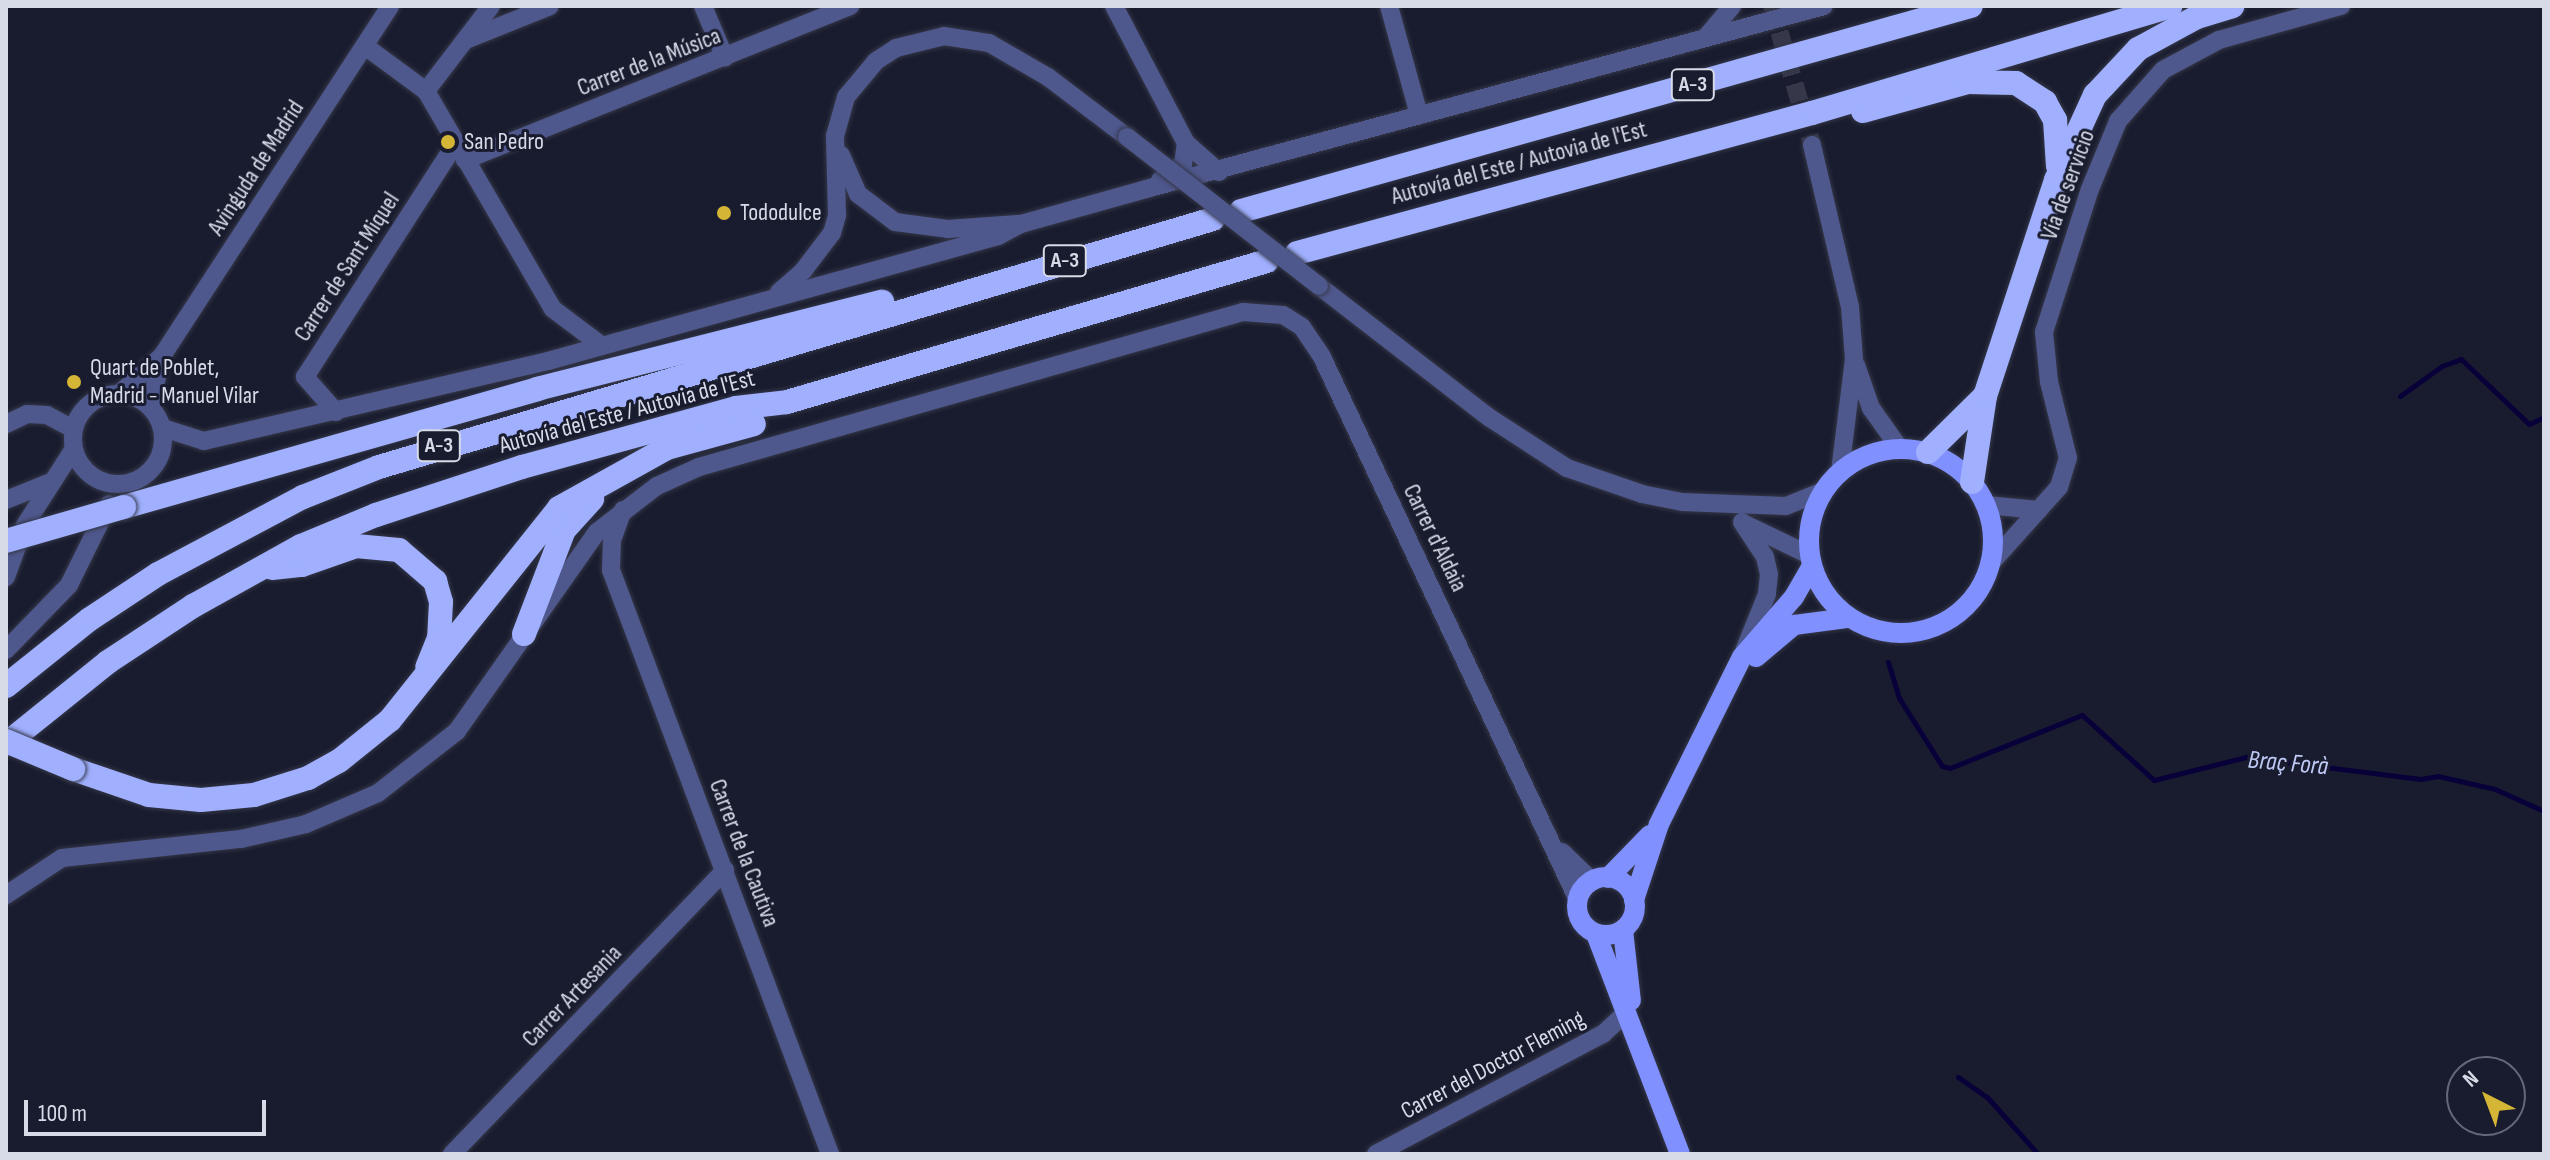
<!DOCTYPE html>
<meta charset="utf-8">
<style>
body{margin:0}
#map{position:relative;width:2550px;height:1160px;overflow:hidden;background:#191c2e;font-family:"Sofia Sans Condensed",sans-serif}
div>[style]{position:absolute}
.stream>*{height:5px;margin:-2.5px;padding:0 2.5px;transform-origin:2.5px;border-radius:2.5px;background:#080039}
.minor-tunnel>*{height:18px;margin-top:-9px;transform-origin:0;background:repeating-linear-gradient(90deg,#36384a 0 18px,transparent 0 27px)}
.roads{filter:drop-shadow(0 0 2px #343748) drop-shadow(0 0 2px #343748)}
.minor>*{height:18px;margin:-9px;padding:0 9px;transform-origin:9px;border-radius:9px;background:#4f588d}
.minor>.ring{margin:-9px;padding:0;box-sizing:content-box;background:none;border:18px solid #4f588d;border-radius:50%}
.major>*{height:20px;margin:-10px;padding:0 10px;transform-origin:10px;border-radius:10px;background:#8091ff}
.major>.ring{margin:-10px;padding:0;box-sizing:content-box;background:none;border:20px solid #8091ff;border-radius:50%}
.highway>*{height:24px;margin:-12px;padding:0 12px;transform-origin:12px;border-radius:12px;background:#a0b0fe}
.bridges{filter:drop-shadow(0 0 2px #343748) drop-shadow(0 0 2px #343748)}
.minor-bridge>*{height:18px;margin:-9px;padding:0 9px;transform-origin:9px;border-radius:9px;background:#4f588d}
.highway-bridge>*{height:24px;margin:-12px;padding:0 12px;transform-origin:12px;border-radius:12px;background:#a0b0fe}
.dots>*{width:22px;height:22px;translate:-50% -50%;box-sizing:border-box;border:4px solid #191c2e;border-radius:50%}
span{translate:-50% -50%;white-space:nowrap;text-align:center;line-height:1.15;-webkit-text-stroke:6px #191c2e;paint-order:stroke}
.shield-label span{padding:2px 6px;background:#191c2e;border:2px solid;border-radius:6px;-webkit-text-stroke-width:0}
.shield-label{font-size:22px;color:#d7dae7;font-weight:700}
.street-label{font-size:24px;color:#d7dae7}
.poi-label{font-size:24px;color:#d7dae7}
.left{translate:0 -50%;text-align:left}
.water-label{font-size:26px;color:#bfc9f6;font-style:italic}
.frame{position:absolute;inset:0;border:8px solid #d7dae7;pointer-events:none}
.north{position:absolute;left:2446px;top:1056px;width:80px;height:80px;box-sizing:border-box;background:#191c2e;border:2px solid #656878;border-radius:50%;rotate:318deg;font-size:22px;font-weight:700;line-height:32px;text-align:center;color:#d7dae7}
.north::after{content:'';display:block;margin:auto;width:28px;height:36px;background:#d5b535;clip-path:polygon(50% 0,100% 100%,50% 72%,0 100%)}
.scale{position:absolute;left:24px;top:1100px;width:242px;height:36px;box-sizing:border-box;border:4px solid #d7dae7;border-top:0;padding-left:10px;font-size:24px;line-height:28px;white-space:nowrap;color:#d7dae7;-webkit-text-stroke:6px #191c2e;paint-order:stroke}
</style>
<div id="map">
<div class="stream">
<i style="left:2400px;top:396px;width:52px;rotate:-35.5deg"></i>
<i style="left:2442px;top:366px;width:20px;rotate:-20deg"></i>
<i style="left:2461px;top:359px;width:94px;rotate:43.7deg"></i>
<i style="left:2529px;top:424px;width:17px;rotate:-25deg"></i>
<i style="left:1888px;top:662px;width:38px;rotate:73deg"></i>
<i style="left:1899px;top:698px;width:80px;rotate:57.7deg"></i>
<i style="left:1942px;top:766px;width:8px;rotate:14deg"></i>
<i style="left:1950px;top:768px;width:142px;rotate:-21.9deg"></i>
<i style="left:2082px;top:715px;width:97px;rotate:42.1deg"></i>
<i style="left:2154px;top:780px;width:95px;rotate:-14deg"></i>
<i style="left:2246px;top:757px;width:176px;rotate:7.2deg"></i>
<i style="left:2421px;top:779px;width:17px;rotate:-10deg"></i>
<i style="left:2438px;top:776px;width:58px;rotate:12.8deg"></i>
<i style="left:2495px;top:789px;width:54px;rotate:24.2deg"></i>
<i style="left:1958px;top:1077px;width:35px;rotate:35deg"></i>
<i style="left:1987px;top:1097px;width:76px;rotate:48.2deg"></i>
</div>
<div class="minor-tunnel">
<i style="left:1772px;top:6px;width:145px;rotate:73.9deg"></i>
</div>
<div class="roads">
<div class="minor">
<i style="left:703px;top:6px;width:56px;rotate:67.1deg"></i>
<i style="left:1114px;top:6px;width:155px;rotate:62.3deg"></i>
<i style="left:1186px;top:143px;width:44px;rotate:41.3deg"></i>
<i style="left:1389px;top:6px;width:113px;rotate:74.6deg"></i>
<i style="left:1707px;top:36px;width:39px;rotate:-50deg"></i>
<i style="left:468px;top:39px;width:88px;rotate:-21.9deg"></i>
<i style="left:365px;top:46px;width:76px;rotate:36.4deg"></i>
<i style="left:426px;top:91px;width:252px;rotate:59.8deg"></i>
<i style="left:553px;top:309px;width:60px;rotate:36.9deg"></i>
<i style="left:426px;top:91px;width:107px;rotate:-52.6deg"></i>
<i style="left:1812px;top:145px;width:166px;rotate:76.8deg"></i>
<i style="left:1850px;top:307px;width:52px;rotate:85.6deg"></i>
<i style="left:1854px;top:359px;width:113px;rotate:97.1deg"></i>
<i style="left:841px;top:155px;width:43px;rotate:66.4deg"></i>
<i style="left:858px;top:194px;width:46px;rotate:37.1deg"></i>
<i style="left:895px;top:222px;width:53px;rotate:7.5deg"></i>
<i style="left:948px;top:229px;width:70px;rotate:-4.1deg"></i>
<i style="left:465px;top:160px;width:415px;rotate:-21.8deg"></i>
<i style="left:1160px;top:180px;width:28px;rotate:-35deg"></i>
<i style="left:1183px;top:164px;width:21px;rotate:-82deg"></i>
<i style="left:1319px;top:286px;width:216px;rotate:37.7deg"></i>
<i style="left:1490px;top:418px;width:92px;rotate:33deg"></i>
<i style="left:1567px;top:468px;width:79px;rotate:19.1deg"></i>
<i style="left:1642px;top:494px;width:41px;rotate:11.3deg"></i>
<i style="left:1682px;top:502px;width:104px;rotate:2.2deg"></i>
<i style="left:1786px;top:506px;width:40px;rotate:-22deg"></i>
<i style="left:779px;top:292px;width:32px;rotate:-41deg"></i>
<i style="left:803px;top:271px;width:48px;rotate:-52.7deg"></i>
<i style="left:832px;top:233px;width:19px;rotate:-74deg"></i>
<i style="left:837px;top:215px;width:79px;rotate:-91.5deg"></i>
<i style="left:835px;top:136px;width:41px;rotate:-74.2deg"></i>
<i style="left:846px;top:97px;width:47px;rotate:-50.2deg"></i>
<i style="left:876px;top:61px;width:24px;rotate:-33deg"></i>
<i style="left:896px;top:48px;width:49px;rotate:-14deg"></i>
<i style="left:944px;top:36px;width:46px;rotate:8.8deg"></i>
<i style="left:989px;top:43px;width:68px;rotate:30deg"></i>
<i style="left:1048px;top:77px;width:99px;rotate:37.2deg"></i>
<i style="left:1856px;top:365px;width:46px;rotate:70.8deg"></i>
<i style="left:1871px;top:408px;width:50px;rotate:54.7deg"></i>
<i style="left:120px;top:393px;width:56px;rotate:-41.4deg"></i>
<i style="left:162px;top:356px;width:418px;rotate:-56.9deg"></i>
<i class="ring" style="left:73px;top:394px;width:72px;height:72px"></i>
<i style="left:150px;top:407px;width:52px;rotate:-76.8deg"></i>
<i style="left:336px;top:412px;width:47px;rotate:-131.5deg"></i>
<i style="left:305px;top:377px;width:278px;rotate:-57.2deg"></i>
<i style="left:6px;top:424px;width:23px;rotate:-25deg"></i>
<i style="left:27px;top:414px;width:20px;rotate:3deg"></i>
<i style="left:47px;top:415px;width:30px;rotate:28deg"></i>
<i style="left:163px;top:428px;width:43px;rotate:17.6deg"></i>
<i style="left:204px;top:441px;width:353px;rotate:-13.1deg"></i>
<i style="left:548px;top:361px;width:467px;rotate:-15.5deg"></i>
<i style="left:998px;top:236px;width:26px;rotate:-28deg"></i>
<i style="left:1021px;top:224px;width:130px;rotate:-15.6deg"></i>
<i style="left:1146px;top:189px;width:702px;rotate:-15.1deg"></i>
<i style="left:6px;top:500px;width:48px;rotate:-21.8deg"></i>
<i style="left:1986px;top:505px;width:53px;rotate:5.4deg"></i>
<i style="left:623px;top:510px;width:32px;rotate:110deg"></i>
<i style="left:612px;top:540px;width:30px;rotate:92deg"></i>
<i style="left:611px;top:570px;width:624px;rotate:69.44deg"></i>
<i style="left:1742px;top:522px;width:42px;rotate:56.7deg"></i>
<i style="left:1765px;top:557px;width:17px;rotate:77deg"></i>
<i style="left:1769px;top:574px;width:20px;rotate:96deg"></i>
<i style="left:1767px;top:594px;width:61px;rotate:112deg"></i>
<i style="left:1745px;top:524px;width:71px;rotate:25.8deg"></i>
<i style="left:1991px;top:563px;width:102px;rotate:-48.2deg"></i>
<i style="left:2059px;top:487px;width:30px;rotate:-73deg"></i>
<i style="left:2068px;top:458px;width:78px;rotate:-104deg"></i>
<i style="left:2049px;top:382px;width:50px;rotate:-95.7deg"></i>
<i style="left:2044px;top:332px;width:150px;rotate:-72.2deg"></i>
<i style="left:2090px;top:189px;width:74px;rotate:-67.6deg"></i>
<i style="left:2118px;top:121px;width:68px;rotate:-48.6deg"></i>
<i style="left:2163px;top:70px;width:64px;rotate:-28.2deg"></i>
<i style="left:2219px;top:40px;width:127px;rotate:-15.6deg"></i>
<i style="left:6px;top:577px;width:55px;rotate:-69.9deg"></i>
<i style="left:25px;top:525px;width:89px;rotate:-57.4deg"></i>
<i style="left:6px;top:650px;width:91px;rotate:-45.9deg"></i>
<i style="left:69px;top:585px;width:90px;rotate:-63.7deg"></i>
<i style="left:1562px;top:852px;width:42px;rotate:44deg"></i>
<i style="left:6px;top:895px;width:67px;rotate:-33.5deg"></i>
<i style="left:62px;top:858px;width:180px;rotate:-6.1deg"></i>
<i style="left:241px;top:839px;width:67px;rotate:-13deg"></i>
<i style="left:306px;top:824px;width:78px;rotate:-23.3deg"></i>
<i style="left:378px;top:793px;width:100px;rotate:-38.1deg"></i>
<i style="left:457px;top:731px;width:243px;rotate:-54.9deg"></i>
<i style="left:597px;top:532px;width:76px;rotate:-37.5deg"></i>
<i style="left:657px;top:486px;width:46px;rotate:-24.3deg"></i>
<i style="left:699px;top:467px;width:566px;rotate:-15.9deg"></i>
<i style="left:1243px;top:312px;width:40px;rotate:4.3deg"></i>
<i style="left:1283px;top:315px;width:22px;rotate:32deg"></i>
<i style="left:1302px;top:327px;width:36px;rotate:56deg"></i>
<i style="left:1322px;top:357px;width:600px;rotate:64.76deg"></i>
<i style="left:452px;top:1154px;width:394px;rotate:-46.1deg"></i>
<i style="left:1376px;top:1154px;width:257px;rotate:-27.9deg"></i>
<i style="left:1603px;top:1034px;width:33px;rotate:-43deg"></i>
</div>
<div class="major">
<i class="ring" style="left:1809px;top:449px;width:164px;height:164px"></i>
<i style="left:1756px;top:657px;width:50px;rotate:-40.1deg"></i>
<i style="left:1794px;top:625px;width:53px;rotate:-7.5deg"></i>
<i class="ring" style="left:1577px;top:877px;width:38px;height:38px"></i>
<i style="left:1608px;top:878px;width:60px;rotate:-45.7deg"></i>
<i style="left:1634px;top:900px;width:80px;rotate:-71.8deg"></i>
<i style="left:1659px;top:824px;width:186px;rotate:-63.6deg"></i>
<i style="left:1742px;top:657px;width:79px;rotate:-49.1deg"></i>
<i style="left:1794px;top:597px;width:34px;rotate:-60deg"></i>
<i style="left:1623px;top:930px;width:71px;rotate:83.6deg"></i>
<i style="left:1596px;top:934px;width:235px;rotate:69.1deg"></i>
</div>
<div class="highway">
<i style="left:1863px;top:111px;width:109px;rotate:-15.4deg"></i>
<i style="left:1968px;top:82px;width:48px;rotate:1.2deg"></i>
<i style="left:2016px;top:83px;width:35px;rotate:33deg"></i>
<i style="left:2045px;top:102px;width:21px;rotate:61deg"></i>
<i style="left:2055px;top:120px;width:46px;rotate:86.3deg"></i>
<i style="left:1241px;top:211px;width:758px;rotate:-15.69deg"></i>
<i style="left:1297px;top:253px;width:534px;rotate:-15.21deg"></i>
<i style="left:1812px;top:113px;width:374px;rotate:-16.6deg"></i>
<i style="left:1928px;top:452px;width:80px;rotate:-44.5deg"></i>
<i style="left:1972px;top:482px;width:87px;rotate:-81.4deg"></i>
<i style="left:1985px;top:396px;width:227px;rotate:-71.8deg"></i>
<i style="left:2056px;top:180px;width:94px;rotate:-65.4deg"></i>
<i style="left:2095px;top:95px;width:63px;rotate:-46.9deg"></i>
<i style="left:2138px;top:49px;width:67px;rotate:-28.5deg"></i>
<i style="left:2197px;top:17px;width:37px;rotate:-17deg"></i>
<i style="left:124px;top:507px;width:430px;rotate:-15.9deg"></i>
<i style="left:537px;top:389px;width:356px;rotate:-14.2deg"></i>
<i style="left:272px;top:568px;width:30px;rotate:-6deg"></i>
<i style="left:302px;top:565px;width:57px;rotate:-19.4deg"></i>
<i style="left:356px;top:546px;width:43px;rotate:5.3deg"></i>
<i style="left:399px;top:550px;width:48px;rotate:40.7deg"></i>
<i style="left:435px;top:581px;width:22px;rotate:74deg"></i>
<i style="left:441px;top:602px;width:36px;rotate:93deg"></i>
<i style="left:439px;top:638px;width:31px;rotate:112deg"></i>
<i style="left:524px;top:634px;width:111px;rotate:-69deg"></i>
<i style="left:564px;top:530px;width:42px;rotate:-47.9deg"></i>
<i style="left:6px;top:686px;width:107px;rotate:-38.6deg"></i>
<i style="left:90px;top:619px;width:82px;rotate:-33.5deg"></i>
<i style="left:158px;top:574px;width:164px;rotate:-28deg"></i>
<i style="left:303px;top:497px;width:82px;rotate:-21.5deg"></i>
<i style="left:379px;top:467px;width:870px;rotate:-16.56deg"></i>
<i style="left:6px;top:744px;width:131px;rotate:-38.8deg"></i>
<i style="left:108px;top:662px;width:102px;rotate:-33.4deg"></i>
<i style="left:193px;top:606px;width:124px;rotate:-29.1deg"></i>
<i style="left:301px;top:546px;width:81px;rotate:-22.5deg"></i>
<i style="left:376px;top:515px;width:154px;rotate:-18.2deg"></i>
<i style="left:522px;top:467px;width:222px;rotate:-15.4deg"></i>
<i style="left:736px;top:408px;width:51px;rotate:-6.7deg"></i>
<i style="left:787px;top:402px;width:500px;rotate:-16.37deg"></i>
<i style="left:73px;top:769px;width:80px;rotate:18.9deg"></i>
<i style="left:149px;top:795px;width:52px;rotate:5.5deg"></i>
<i style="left:201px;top:800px;width:53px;rotate:-5.4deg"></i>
<i style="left:254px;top:795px;width:57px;rotate:-17.5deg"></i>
<i style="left:308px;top:778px;width:35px;rotate:-29deg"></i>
<i style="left:339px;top:761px;width:65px;rotate:-38.8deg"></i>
<i style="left:390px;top:720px;width:271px;rotate:-51.4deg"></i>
<i style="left:559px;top:508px;width:124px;rotate:-29.1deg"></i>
<i style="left:667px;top:448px;width:90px;rotate:-15.4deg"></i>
</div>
</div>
<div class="bridges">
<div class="minor-bridge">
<i style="left:1127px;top:137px;width:243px;rotate:37.8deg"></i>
</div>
<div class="highway-bridge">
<i style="left:6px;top:541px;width:123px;rotate:-16.1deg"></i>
<i style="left:6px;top:741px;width:73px;rotate:22.7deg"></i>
</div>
</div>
<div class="dots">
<i style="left:448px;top:142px;background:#d5b535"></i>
<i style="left:724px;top:213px;background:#d5b535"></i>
<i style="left:74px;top:382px;background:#d5b535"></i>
</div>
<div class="shield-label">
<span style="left:1693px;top:85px">A-3</span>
<span style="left:1065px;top:261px">A-3</span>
<span style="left:439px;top:446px">A-3</span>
</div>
<div class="street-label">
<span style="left:649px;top:62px;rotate:-21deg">Carrer de la Música</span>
<span style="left:1519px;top:163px;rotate:-15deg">Autovía del Este / Autovia de l'Est</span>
<span style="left:256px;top:168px;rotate:-57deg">Avinguda de Madrid</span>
<span style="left:2068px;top:185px;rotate:-70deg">Vía de servicio</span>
<span style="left:347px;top:267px;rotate:-57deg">Carrer de Sant Miquel</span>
<span style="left:627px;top:412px;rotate:-15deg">Autovía del Este / Autovia de l'Est</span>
<span style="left:1435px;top:538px;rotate:64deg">Carrer d'Aldaia</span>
<span style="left:744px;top:853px;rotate:69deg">Carrer de la Cautiva</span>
<span style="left:572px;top:996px;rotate:-46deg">Carrer Artesania</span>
<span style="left:1493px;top:1065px;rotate:-28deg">Carrer del Doctor Fleming</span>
</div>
<div class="poi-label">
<span class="left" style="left:464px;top:142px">San Pedro</span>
<span class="left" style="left:740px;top:213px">Tododulce</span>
<span class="left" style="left:90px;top:382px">Quart de Poblet,<br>Madrid - Manuel Vilar</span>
</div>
<div class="water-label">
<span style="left:2288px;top:764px;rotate:5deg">Braç Forà</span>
</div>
<div class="frame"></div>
<div class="north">N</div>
<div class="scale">100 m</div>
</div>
